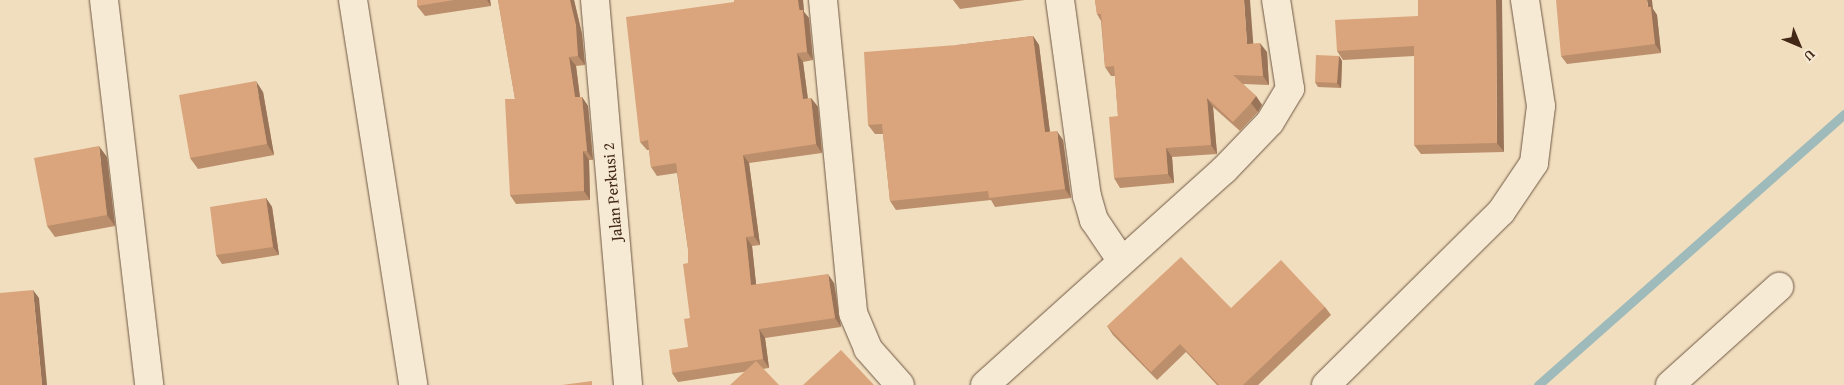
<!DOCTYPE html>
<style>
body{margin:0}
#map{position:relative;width:1844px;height:385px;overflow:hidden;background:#f1debe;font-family:"Gentium Book Plus",serif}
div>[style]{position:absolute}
.stream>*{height:9px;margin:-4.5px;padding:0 4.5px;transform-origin:4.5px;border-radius:4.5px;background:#9ebaba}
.roads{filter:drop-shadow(0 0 1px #6e5642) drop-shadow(0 0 1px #6e5642)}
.minor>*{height:28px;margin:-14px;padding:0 14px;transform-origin:14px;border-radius:14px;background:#f6ead5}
.wall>*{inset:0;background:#bb8e6c}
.shaded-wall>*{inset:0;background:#997458}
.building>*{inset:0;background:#daa57d}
span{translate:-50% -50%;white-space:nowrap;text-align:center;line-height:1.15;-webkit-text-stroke:4.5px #f6ead5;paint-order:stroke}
.street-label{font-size:16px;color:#432818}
.north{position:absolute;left:1774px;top:20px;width:50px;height:50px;-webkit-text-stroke:4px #f6ead5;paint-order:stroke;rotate:135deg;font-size:14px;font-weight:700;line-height:20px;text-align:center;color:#432818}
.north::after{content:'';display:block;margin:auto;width:18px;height:22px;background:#432818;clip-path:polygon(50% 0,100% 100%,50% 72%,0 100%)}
</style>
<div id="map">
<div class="stream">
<i style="left:1538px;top:385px;width:409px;rotate:-41.5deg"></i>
</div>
<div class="roads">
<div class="minor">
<i style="left:104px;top:0;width:388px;rotate:83.3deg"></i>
<i style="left:353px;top:0;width:390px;rotate:81.1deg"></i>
<i style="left:595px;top:0;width:386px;rotate:85.1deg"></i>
<i style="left:823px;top:0;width:314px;rotate:84.5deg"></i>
<i style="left:853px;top:313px;width:39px;rotate:67deg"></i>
<i style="left:868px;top:349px;width:48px;rotate:48.4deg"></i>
<i style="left:1060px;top:0;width:198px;rotate:82.2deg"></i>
<i style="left:1087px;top:196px;width:25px;rotate:74deg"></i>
<i style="left:1094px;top:220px;width:48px;rotate:56deg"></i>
<i style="left:985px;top:385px;width:321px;rotate:-42deg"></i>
<i style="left:1224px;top:170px;width:66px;rotate:-46.2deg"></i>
<i style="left:1270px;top:122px;width:39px;rotate:-59deg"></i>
<i style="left:1290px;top:89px;width:90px;rotate:-98.9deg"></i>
<i style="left:1326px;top:385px;width:246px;rotate:-44.7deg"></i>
<i style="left:1501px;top:212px;width:59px;rotate:-56deg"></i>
<i style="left:1534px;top:163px;width:57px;rotate:-83deg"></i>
<i style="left:1541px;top:106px;width:107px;rotate:-98.6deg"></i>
<i style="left:1670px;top:385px;width:147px;rotate:-42deg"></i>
</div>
</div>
<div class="wall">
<i style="clip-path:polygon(417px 0,490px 0,491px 6px,425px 16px,417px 6px)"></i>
<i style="clip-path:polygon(498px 0,574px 0,582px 34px,585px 65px,576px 66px,580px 97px,582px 97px,588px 106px,593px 160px,589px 160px,590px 200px,516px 204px,510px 195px,515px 99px)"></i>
<i style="clip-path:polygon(734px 0,803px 0,804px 12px,809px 18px,813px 60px,803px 62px,808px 99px,811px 98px,818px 107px,822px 153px,749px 163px,760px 245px,752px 246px,756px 284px,834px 283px,841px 327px,765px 338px,769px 368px,678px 382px,672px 373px,688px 347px,690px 318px,688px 249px,677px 173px,657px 176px,651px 167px,649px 150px,647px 150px,640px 142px,734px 2px)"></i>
<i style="clip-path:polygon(953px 0,1025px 0,960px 9px)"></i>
<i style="clip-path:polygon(1095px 0,1253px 44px,1267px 52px,1269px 85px,1243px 84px,1256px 96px,1262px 105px,1258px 112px,1240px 131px,1213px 107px,1217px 154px,1172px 157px,1174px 183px,1120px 188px,1114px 178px,1118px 116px,1115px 76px,1111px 76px,1105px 67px,1101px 21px,1097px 14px)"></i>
<i style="clip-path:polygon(1653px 9px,1657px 15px,1661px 53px,1567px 64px,1561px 56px)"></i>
<i style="clip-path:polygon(1418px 16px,1504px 152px,1421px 154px,1414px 145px,1414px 56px,1343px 60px,1337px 51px)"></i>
<i style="clip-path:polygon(1033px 36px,1039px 45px,1050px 132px,1063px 140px,1071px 198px,995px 207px,991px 200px,896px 210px,890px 201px,883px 134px,875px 134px,868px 125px,957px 45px)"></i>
<i style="clip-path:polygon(1339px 56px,1342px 61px,1341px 88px,1318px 87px,1315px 82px)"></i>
<i style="clip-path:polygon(263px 92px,274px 155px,198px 169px,190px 158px)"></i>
<i style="clip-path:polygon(107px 157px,115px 226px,55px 237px,47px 226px)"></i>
<i style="clip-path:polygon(266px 198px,272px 207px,279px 255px,222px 264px,216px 255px)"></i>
<i style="clip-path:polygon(1325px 307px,1331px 315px,1258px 385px,1217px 385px,1186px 352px,1157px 380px,1113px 335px,1107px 326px,1231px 308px)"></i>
</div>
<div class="shaded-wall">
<i style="clip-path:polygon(487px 0,490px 0,491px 6px)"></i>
<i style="clip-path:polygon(570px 0,574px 0,582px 34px,585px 65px,578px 56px)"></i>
<i style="clip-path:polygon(798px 0,803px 0,804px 12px,809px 18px,813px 60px,807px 52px)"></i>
<i style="clip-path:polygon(1244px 0,1250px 0,1254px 53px,1247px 44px)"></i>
<i style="clip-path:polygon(1496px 0,1502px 0,1504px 152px,1497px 143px)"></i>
<i style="clip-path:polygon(1647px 0,1652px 0,1653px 9px,1657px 15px,1661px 53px,1655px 44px)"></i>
<i style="clip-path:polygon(1033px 36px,1039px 45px,1051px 141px,1045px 132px)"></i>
<i style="clip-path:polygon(1260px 43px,1267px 52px,1269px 85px,1263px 76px)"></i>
<i style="clip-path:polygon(797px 53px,803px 62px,809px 108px,803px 99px)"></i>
<i style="clip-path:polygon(1339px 56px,1342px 61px,1341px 88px,1337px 83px)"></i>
<i style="clip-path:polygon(569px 57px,576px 66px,581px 106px,575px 97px)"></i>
<i style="clip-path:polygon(256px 81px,263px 92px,274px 155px,267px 144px)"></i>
<i style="clip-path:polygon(1256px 96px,1262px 105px,1258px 112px,1251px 103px)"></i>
<i style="clip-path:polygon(582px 97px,588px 106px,593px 160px,587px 151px)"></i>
<i style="clip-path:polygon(811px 98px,818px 107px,822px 153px,816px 144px)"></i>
<i style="clip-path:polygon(1207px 98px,1213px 107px,1217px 154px,1211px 145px)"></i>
<i style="clip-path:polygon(1057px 131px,1063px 140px,1071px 198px,1065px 189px)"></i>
<i style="clip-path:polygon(99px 146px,107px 157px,115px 226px,107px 215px)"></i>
<i style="clip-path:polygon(1166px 148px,1172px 157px,1174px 183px,1168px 174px)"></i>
<i style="clip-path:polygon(583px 151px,589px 160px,590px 200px,584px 191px)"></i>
<i style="clip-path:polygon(743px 155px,749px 163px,760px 245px,754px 236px)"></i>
<i style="clip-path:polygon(266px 198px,272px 207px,279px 255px,273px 247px)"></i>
<i style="clip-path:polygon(746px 237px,752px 246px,757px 293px,751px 285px)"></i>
<i style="clip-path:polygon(828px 274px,834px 283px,841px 327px,835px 318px)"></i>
<i style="clip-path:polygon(33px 290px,39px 298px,47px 385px,42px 385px)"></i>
<i style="clip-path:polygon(759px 329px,765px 338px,769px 368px,763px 359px)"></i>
</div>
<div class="building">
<i style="clip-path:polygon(417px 0,454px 0,417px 6px)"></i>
<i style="clip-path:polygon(498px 0,570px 0,576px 25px,578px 56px,569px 57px,575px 97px,582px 97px,587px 151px,583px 151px,584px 191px,510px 195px,505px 99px,515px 99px)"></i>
<i style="clip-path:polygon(734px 0,798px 0,799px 10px,803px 10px,807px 52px,797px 53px,803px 99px,811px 98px,816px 144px,743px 155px,754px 236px,746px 237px,751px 285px,828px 274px,835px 318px,759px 329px,763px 359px,672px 373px,669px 350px,688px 347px,684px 319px,690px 318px,683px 264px,688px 263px,688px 249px,676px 163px,651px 167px,648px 140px,640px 142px,626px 17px,734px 2px)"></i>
<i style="clip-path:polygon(1095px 0,1244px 0,1247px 44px,1260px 43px,1263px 76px,1233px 75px,1256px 96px,1251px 103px,1233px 122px,1207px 98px,1211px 145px,1166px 148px,1168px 174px,1114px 178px,1109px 117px,1118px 116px,1114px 66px,1105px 67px,1101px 14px,1097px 14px)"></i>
<i style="clip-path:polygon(1418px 0,1496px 0,1497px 143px,1414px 145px,1414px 46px,1337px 51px,1335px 20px,1418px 16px)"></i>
<i style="clip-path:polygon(1556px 0,1647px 0,1648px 7px,1651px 7px,1655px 44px,1561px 56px)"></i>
<i style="clip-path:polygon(1033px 36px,1045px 132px,1057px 131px,1065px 189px,989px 198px,988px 191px,890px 201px,882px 124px,868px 125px,864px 52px,957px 45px)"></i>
<i style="clip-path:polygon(1316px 55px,1339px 56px,1337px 83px,1315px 82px)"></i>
<i style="clip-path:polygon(256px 81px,267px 144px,190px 158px,179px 95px)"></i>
<i style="clip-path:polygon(99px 146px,107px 215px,47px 226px,34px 158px)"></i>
<i style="clip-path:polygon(266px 198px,273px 247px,216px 255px,210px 207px)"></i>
<i style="clip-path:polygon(1181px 257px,1231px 308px,1281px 260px,1325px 307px,1243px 385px,1219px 385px,1180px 344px,1151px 372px,1107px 326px)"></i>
<i style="clip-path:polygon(33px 290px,42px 385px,0 385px,0 293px)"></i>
<i style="clip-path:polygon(841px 350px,874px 385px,803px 385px)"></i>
<i style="clip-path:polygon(756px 361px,779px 385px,730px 385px)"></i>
<i style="clip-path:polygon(592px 381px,592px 385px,562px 385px)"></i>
</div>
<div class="street-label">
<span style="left:612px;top:192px;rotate:-95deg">Jalan Perkusi 2</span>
</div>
<div class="north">U</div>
</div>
